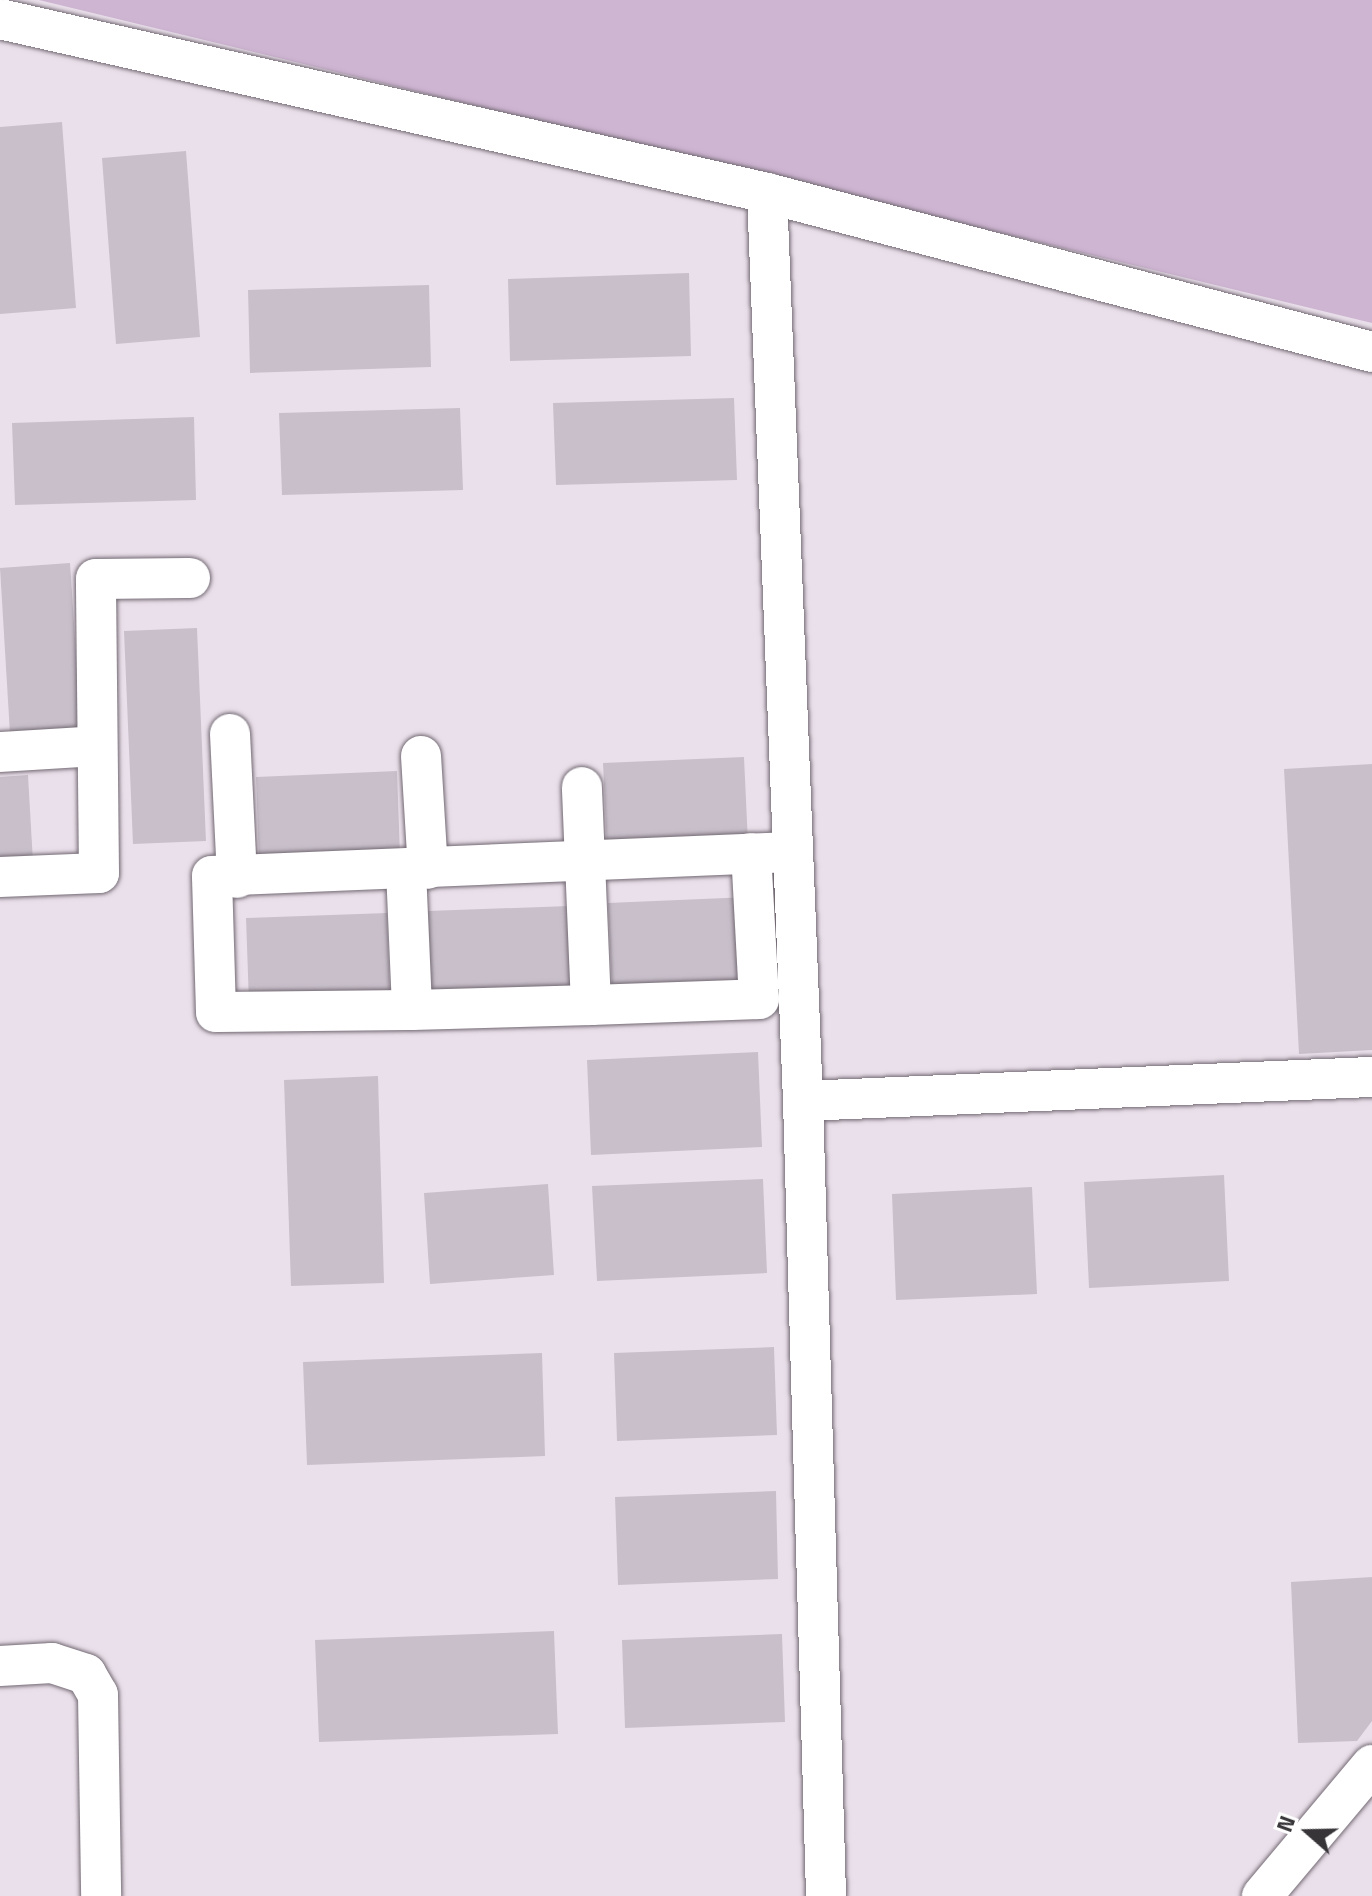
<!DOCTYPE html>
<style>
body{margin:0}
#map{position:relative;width:1372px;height:1896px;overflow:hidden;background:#eae0eb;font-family:"Titillium Web",sans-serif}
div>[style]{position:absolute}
.green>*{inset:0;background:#ceb5d2}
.building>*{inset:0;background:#c8bfca}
.roads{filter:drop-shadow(0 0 2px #726973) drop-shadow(0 0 2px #726973)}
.minor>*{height:40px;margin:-20px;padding:0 20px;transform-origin:20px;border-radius:20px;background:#fff}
span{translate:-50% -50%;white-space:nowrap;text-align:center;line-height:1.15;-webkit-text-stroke:6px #fff;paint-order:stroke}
.north{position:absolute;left:1268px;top:1792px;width:80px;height:80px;-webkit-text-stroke:6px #fff;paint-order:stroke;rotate:290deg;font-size:22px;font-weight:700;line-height:32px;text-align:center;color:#383539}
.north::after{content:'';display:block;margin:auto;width:28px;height:36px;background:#383539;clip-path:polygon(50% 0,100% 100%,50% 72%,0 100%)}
</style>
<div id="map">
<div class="green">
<i style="clip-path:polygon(39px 0,1372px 0,1372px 323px)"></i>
</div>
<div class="building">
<i style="clip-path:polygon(62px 122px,76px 308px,0 314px,0 127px)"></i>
<i style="clip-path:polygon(186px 151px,200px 337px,116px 344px,102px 158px)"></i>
<i style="clip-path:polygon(689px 273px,691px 356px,510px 361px,508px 279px)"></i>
<i style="clip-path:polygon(429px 285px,431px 367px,250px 373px,248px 290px)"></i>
<i style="clip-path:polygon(734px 398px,737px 480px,556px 485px,553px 403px)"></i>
<i style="clip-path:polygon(460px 408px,463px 490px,282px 495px,279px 413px)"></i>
<i style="clip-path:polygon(194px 417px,196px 500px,15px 505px,12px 423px)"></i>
<i style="clip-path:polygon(70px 563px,81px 729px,10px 734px,0 568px)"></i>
<i style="clip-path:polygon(197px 628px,206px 841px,133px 844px,124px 631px)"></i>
<i style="clip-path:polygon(744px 757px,748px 843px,607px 848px,603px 763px)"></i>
<i style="clip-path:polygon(1372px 764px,1372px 1050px,1299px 1054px,1284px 769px)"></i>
<i style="clip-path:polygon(397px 771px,400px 856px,259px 861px,256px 777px)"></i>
<i style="clip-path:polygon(28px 775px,33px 862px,0 864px,0 777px)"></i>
<i style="clip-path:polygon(749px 897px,753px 983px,612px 988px,608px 903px)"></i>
<i style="clip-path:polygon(569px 906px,572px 991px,432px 997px,428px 911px)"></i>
<i style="clip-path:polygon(387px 913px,390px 998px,249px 1003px,246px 918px)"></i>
<i style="clip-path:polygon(758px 1052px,762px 1147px,591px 1155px,587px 1060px)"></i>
<i style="clip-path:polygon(378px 1076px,384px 1283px,291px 1286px,284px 1080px)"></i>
<i style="clip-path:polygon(1224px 1175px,1229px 1281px,1089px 1288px,1084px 1182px)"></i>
<i style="clip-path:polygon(763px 1179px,767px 1273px,597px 1281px,592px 1186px)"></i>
<i style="clip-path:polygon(548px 1184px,554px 1275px,430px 1284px,424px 1193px)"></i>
<i style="clip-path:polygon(1032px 1187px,1037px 1294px,896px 1300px,892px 1194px)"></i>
<i style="clip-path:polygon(774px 1347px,777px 1435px,617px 1441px,614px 1353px)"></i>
<i style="clip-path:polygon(542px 1353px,545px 1456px,307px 1465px,303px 1362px)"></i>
<i style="clip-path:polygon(776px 1491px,778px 1579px,618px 1585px,615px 1497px)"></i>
<i style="clip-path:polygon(1372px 1577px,1372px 1721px,1357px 1741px,1298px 1743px,1291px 1582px)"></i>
<i style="clip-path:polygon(554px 1631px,558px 1734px,319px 1742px,315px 1640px)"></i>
<i style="clip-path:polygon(782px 1634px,785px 1722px,625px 1728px,622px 1640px)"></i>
</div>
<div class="roads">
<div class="minor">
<i style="left:0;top:19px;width:786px;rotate:12.78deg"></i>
<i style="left:767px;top:193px;width:626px;rotate:14.72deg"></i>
<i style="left:767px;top:193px;width:909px;rotate:87.73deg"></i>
<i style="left:803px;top:1101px;width:795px;rotate:88.34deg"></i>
<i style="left:230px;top:734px;width:144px;rotate:87.2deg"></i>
<i style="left:0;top:752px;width:97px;rotate:-3.5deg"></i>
<i style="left:421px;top:756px;width:113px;rotate:86.5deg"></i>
<i style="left:406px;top:870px;width:140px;rotate:87.5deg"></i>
<i style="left:412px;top:1010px;width:196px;rotate:179.4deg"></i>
<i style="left:216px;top:1012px;width:136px;rotate:-91.7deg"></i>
<i style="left:212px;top:876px;width:580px;rotate:-2.37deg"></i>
<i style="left:0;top:877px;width:99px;rotate:-2.3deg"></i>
<i style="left:99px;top:873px;width:294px;rotate:-90.6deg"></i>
<i style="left:96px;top:579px;width:94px;rotate:-0.6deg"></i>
<i style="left:591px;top:1005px;width:168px;rotate:-2deg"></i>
<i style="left:759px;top:999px;width:146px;rotate:-93.1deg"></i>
<i style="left:412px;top:1010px;width:179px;rotate:-1.6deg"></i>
<i style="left:591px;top:1005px;width:218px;rotate:-92.4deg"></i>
<i style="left:803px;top:1101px;width:570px;rotate:-2.42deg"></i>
<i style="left:0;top:1666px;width:52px;rotate:-3.3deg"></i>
<i style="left:52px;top:1663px;width:36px;rotate:18deg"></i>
<i style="left:86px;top:1674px;width:24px;rotate:60deg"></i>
<i style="left:98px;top:1695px;width:201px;rotate:89.1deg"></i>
<i style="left:1262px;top:1896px;width:171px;rotate:-50deg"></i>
</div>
</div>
<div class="north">N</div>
</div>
